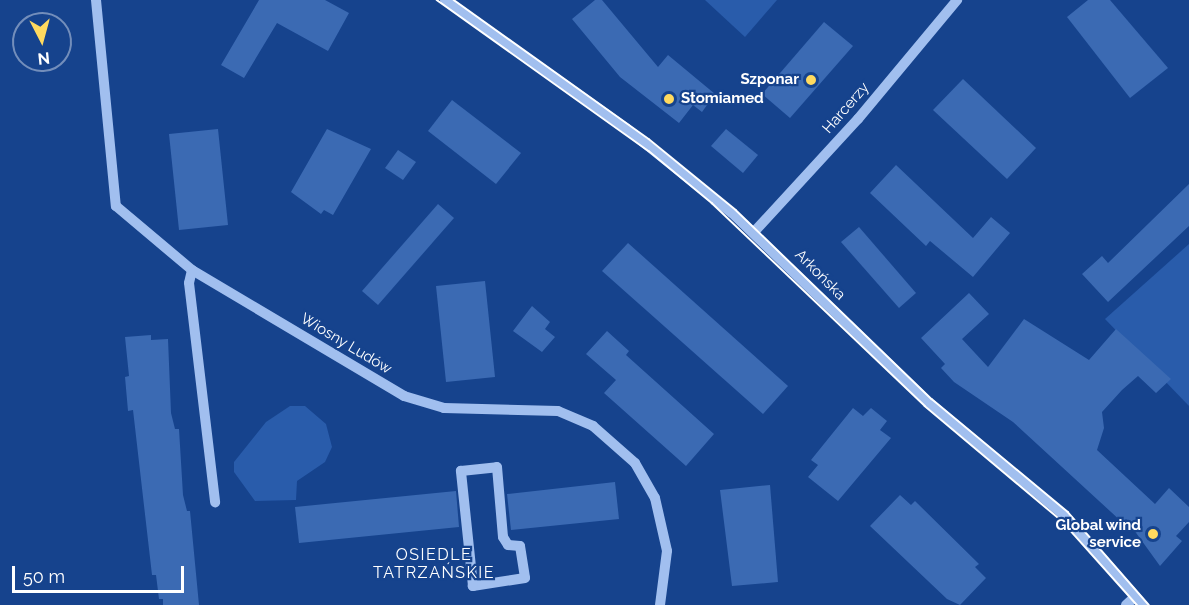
<!DOCTYPE html>
<meta charset="utf-8">
<style>
body{margin:0}
#map{position:relative;width:1189px;height:605px;overflow:hidden;background:#16438d;font-family:Raleway,sans-serif}
div>[style]{position:absolute}
.green>*{inset:0;background:#295cab}
.building>*{inset:0;background:#3b6ab3}
.minor>*{height:10px;margin:-5px;padding:0 5px;transform-origin:5px;border-radius:5px;background:#a1bfef}
.tram>*{height:1.5px;margin:-0.75px;padding:0 0.75px;transform-origin:0.75px;border-radius:0.75px;background:#fff}
.dots>*{width:16px;height:16px;translate:-50% -50%;box-sizing:border-box;border:3px solid #16438d;border-radius:50%}
span{translate:-50% -50%;white-space:nowrap;text-align:center;line-height:1.15;-webkit-text-stroke:4.5px #16438d;paint-order:stroke}
.poi-label{font-size:15px;color:#fff;font-weight:700}
.right{translate:-100% -50%;text-align:right}
.left{translate:0 -50%;text-align:left}
.street-label{font-size:15px;color:#fff}
.neighbourhood-label{font-size:16px;color:#fff;letter-spacing:1.5px}
.north{position:absolute;left:12px;top:12px;width:60px;height:60px;box-sizing:border-box;background:#16438d;border:2px solid #738ebb;border-radius:50%;rotate:174deg;font-size:16px;font-weight:700;line-height:24px;text-align:center;color:#fff}
.north::after{content:'';display:block;margin:auto;width:21px;height:27px;background:#ffda5f;clip-path:polygon(50% 0,100% 100%,50% 72%,0 100%)}
.scale{position:absolute;left:12px;top:566px;width:172px;height:27px;box-sizing:border-box;border:3px solid #fff;border-top:0;padding-left:8px;font-size:18px;line-height:21px;white-space:nowrap;color:#fff;-webkit-text-stroke:4px #16438d;paint-order:stroke}
</style>
<div id="map">
<div class="green">
<i style="clip-path:polygon(705px 0,777px 0,745px 37px)"></i>
<i style="clip-path:polygon(1189px 244px,1189px 406px,1105px 319px)"></i>
<i style="clip-path:polygon(290px 406px,305px 406px,326px 424px,332px 447px,325px 462px,297px 481px,296px 500px,255px 501px,234px 472px,234px 462px,266px 422px)"></i>
</div>
<div class="building">
<i style="clip-path:polygon(259px 0,325px 0,349px 13px,328px 51px,277px 23px,244px 78px,221px 65px)"></i>
<i style="clip-path:polygon(595px 0,602px 0,658px 67px,668px 55px,715px 94px,702px 112px,693px 105px,679px 123px,620px 77px,572px 19px)"></i>
<i style="clip-path:polygon(1088px 0,1110px 0,1168px 68px,1130px 98px,1067px 17px)"></i>
<i style="clip-path:polygon(824px 22px,853px 46px,790px 118px,762px 94px)"></i>
<i style="clip-path:polygon(963px 79px,1036px 148px,1007px 179px,933px 110px)"></i>
<i style="clip-path:polygon(452px 100px,521px 153px,496px 184px,428px 131px)"></i>
<i style="clip-path:polygon(218px 129px,228px 225px,179px 230px,169px 134px)"></i>
<i style="clip-path:polygon(327px 129px,371px 149px,333px 215px,324px 210px,321px 214px,291px 192px)"></i>
<i style="clip-path:polygon(726px 129px,758px 155px,743px 173px,711px 146px)"></i>
<i style="clip-path:polygon(398px 150px,416px 162px,403px 180px,385px 168px)"></i>
<i style="clip-path:polygon(896px 165px,973px 238px,991px 217px,1010px 233px,973px 277px,930px 241px,926px 246px,870px 193px)"></i>
<i style="clip-path:polygon(1189px 184px,1189px 226px,1108px 302px,1082px 274px,1102px 256px,1108px 263px)"></i>
<i style="clip-path:polygon(438px 204px,454px 218px,378px 305px,362px 291px)"></i>
<i style="clip-path:polygon(859px 227px,916px 293px,899px 308px,841px 242px)"></i>
<i style="clip-path:polygon(628px 243px,788px 386px,763px 414px,602px 271px)"></i>
<i style="clip-path:polygon(485px 281px,495px 377px,446px 382px,436px 286px)"></i>
<i style="clip-path:polygon(969px 293px,989px 314px,962px 339px,988px 367px,1024px 319px,1089px 360px,1116px 329px,1171px 379px,1156px 393px,1138px 376px,1122px 390px,1102px 412px,1104px 428px,1097px 450px,1155px 504px,1169px 488px,1189px 507px,1189px 522px,1176px 536px,1182px 541px,1160px 566px,1126px 519px,1123px 523px,1013px 422px,954px 382px,941px 368px,945px 364px,921px 338px)"></i>
<i style="clip-path:polygon(532px 306px,550px 322px,545px 329px,555px 337px,542px 352px,513px 331px)"></i>
<i style="clip-path:polygon(607px 331px,629px 351px,626px 355px,714px 434px,686px 466px,604px 393px,616px 380px,586px 354px)"></i>
<i style="clip-path:polygon(151px 335px,151px 340px,168px 339px,171px 413px,175px 429px,179px 429px,183px 495px,187px 511px,190px 511px,199px 605px,163px 605px,163px 599px,159px 599px,156px 575px,152px 575px,133px 410px,128px 411px,125px 377px,129px 376px,125px 337px)"></i>
<i style="clip-path:polygon(853px 408px,863px 416px,871px 408px,887px 421px,880px 430px,891px 438px,838px 501px,808px 477px,818px 465px,811px 460px)"></i>
<i style="clip-path:polygon(615px 482px,619px 519px,511px 530px,507px 494px)"></i>
<i style="clip-path:polygon(770px 485px,778px 582px,732px 586px,720px 490px)"></i>
<i style="clip-path:polygon(456px 491px,459px 527px,299px 543px,295px 507px)"></i>
<i style="clip-path:polygon(900px 495px,911px 505px,915px 501px,979px 564px,975px 567px,986px 578px,960px 605px,947px 599px,870px 526px)"></i>
</div>
<div class="minor">
<i style="left:96px;top:0;width:207px;rotate:84.5deg"></i>
<i style="left:116px;top:206px;width:99px;rotate:40.1deg"></i>
<i style="left:192px;top:270px;width:247px;rotate:30.7deg"></i>
<i style="left:404px;top:396px;width:42px;rotate:16.7deg"></i>
<i style="left:444px;top:408px;width:114px;rotate:1.5deg"></i>
<i style="left:558px;top:411px;width:38px;rotate:23deg"></i>
<i style="left:593px;top:426px;width:56px;rotate:41.4deg"></i>
<i style="left:635px;top:463px;width:40px;rotate:60.3deg"></i>
<i style="left:655px;top:498px;width:54px;rotate:77.2deg"></i>
<i style="left:667px;top:551px;width:54px;rotate:97.4deg"></i>
<i style="left:445px;top:0;width:223px;rotate:35.3deg"></i>
<i style="left:627px;top:129px;width:134px;rotate:38.7deg"></i>
<i style="left:732px;top:213px;width:269px;rotate:43.9deg"></i>
<i style="left:926px;top:400px;width:181px;rotate:39.8deg"></i>
<i style="left:1065px;top:516px;width:118px;rotate:48.8deg"></i>
<i style="left:754px;top:232px;width:154px;rotate:-47.4deg"></i>
<i style="left:858px;top:119px;width:155px;rotate:-50.2deg"></i>
<i style="left:192px;top:270px;width:13px;rotate:103deg"></i>
<i style="left:189px;top:283px;width:221px;rotate:83.2deg"></i>
<i style="left:497px;top:467px;width:70px;rotate:85.1deg"></i>
<i style="left:503px;top:537px;width:9px;rotate:58deg"></i>
<i style="left:508px;top:545px;width:12px;rotate:5deg"></i>
<i style="left:520px;top:546px;width:32px;rotate:81deg"></i>
<i style="left:525px;top:578px;width:53px;rotate:171.3deg"></i>
<i style="left:473px;top:586px;width:116px;rotate:-96deg"></i>
<i style="left:461px;top:471px;width:36px;rotate:-6deg"></i>
<i style="left:1126px;top:605px;width:13px;rotate:-42deg"></i>
</div>
<div class="tram">
<i style="left:437px;top:0;width:260px;rotate:35.5deg"></i>
<i style="left:649px;top:151px;width:82px;rotate:39.5deg"></i>
<i style="left:712px;top:203px;width:294px;rotate:43.6deg"></i>
<i style="left:925px;top:406px;width:179px;rotate:40deg"></i>
<i style="left:1062px;top:521px;width:113px;rotate:48.2deg"></i>
<i style="left:454px;top:0;width:239px;rotate:35.5deg"></i>
<i style="left:649px;top:139px;width:112px;rotate:39.2deg"></i>
<i style="left:736px;top:210px;width:272px;rotate:44deg"></i>
<i style="left:932px;top:399px;width:177px;rotate:39.7deg"></i>
<i style="left:1068px;top:512px;width:123px;rotate:48.9deg"></i>
</div>
<div class="dots">
<i style="left:811px;top:80px;background:#ffda5f"></i>
<i style="left:669px;top:99px;background:#ffda5f"></i>
<i style="left:1153px;top:534px;background:#ffda5f"></i>
</div>
<div class="poi-label">
<span class="right" style="left:799px;top:80px">Szponar</span>
<span class="left" style="left:681px;top:99px">Stomiamed</span>
<span class="right" style="left:1141px;top:534px">Global wind<br>service</span>
</div>
<div class="street-label">
<span style="left:846px;top:108px;rotate:-49deg">Harcerzy</span>
<span style="left:820px;top:275px;rotate:45deg">Arkońska</span>
<span style="left:346px;top:344px;rotate:31deg">Wiosny Ludów</span>
</div>
<div class="neighbourhood-label">
<span style="left:434px;top:564px">OSIEDLE<br>TATRZAŃSKIE</span>
</div>
<div class="north">N</div>
<div class="scale">50 m</div>
</div>
